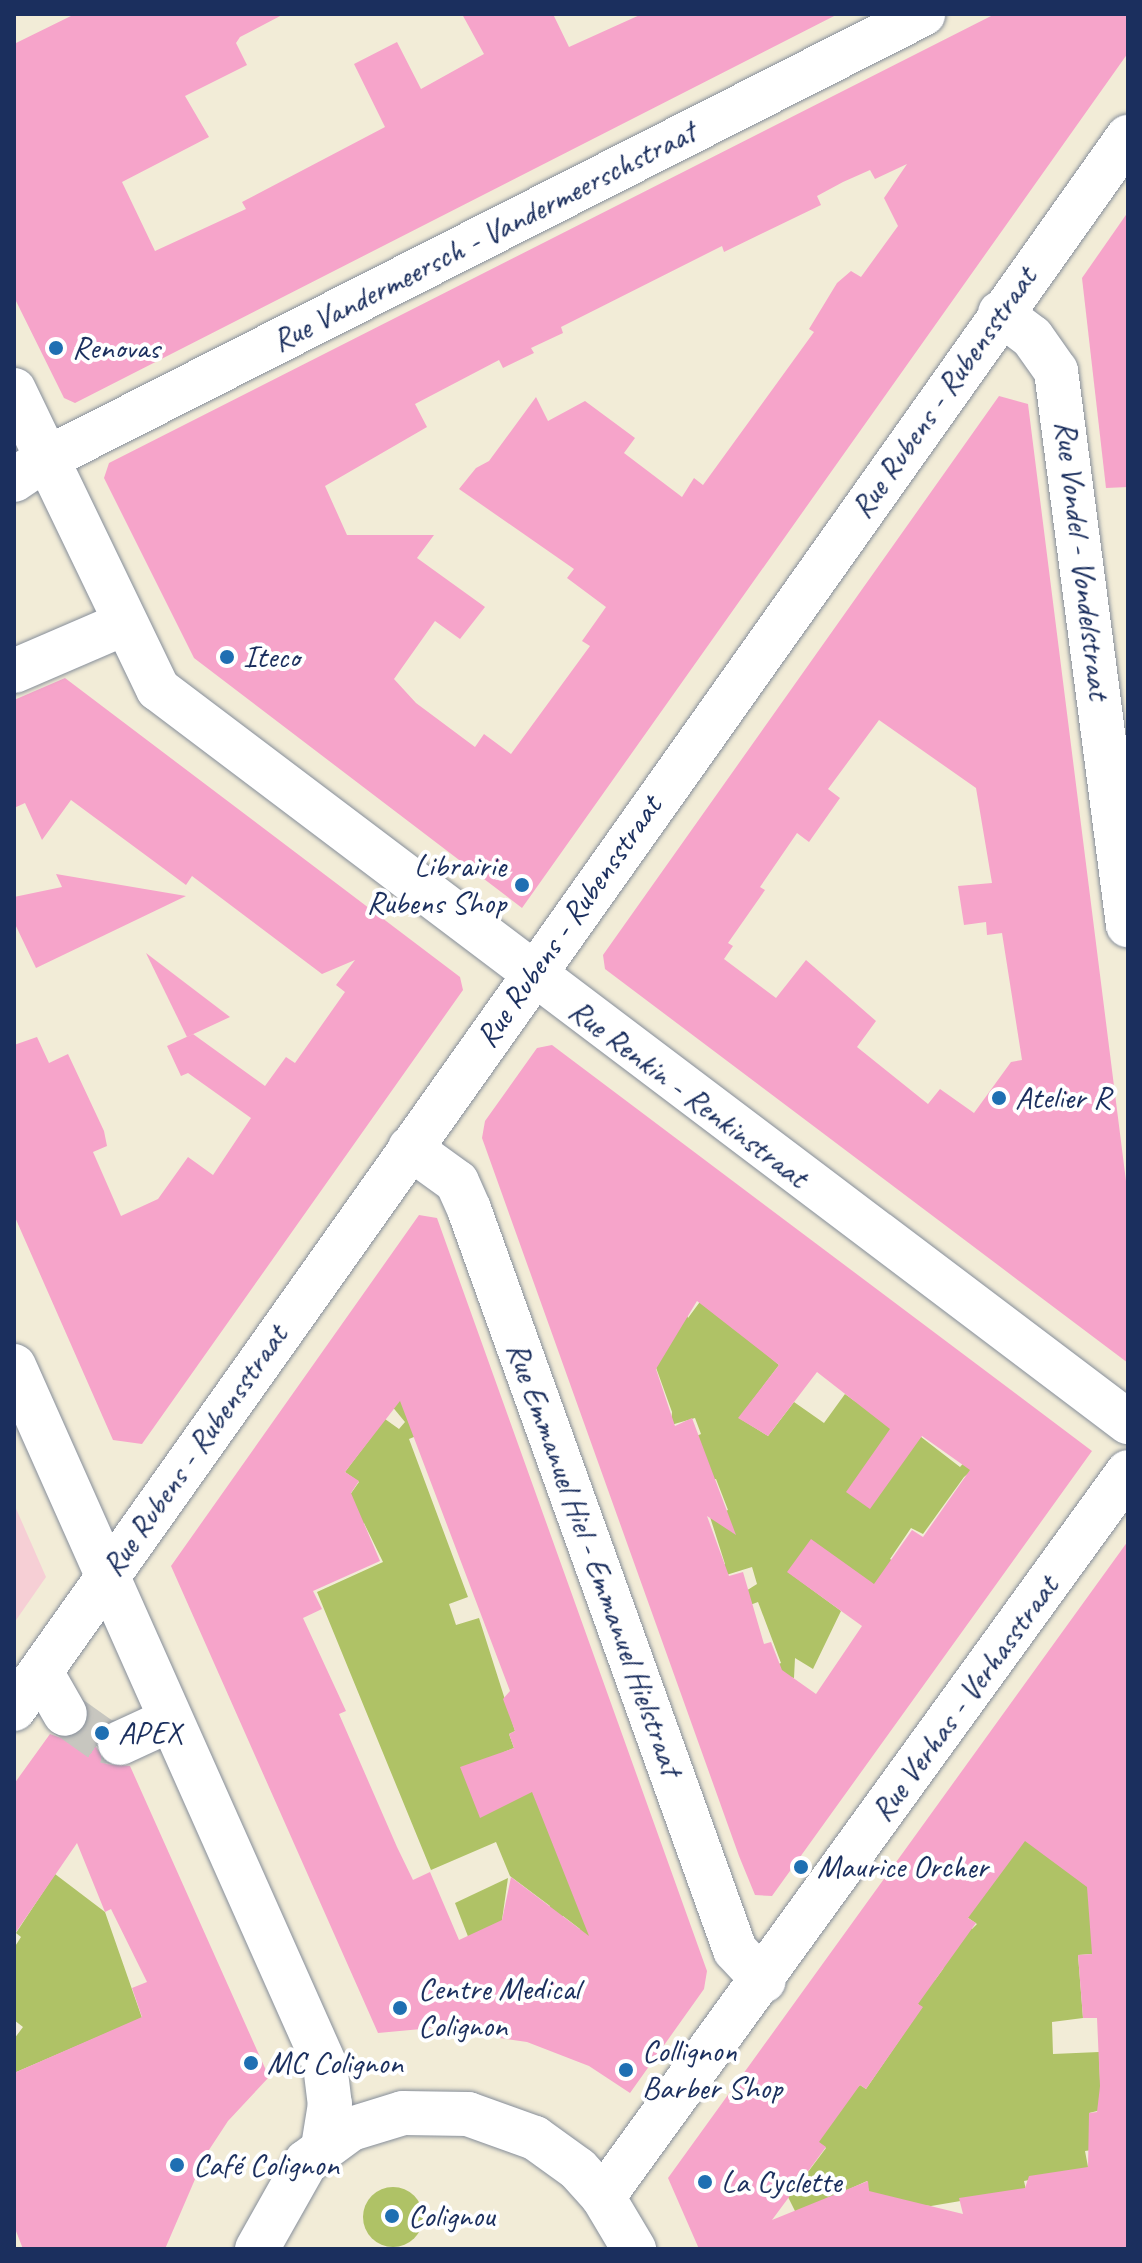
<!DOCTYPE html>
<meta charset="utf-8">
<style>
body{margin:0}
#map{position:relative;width:1142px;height:2263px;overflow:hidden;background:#f2ecd7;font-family:Caveat,sans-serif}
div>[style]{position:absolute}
.built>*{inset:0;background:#f6cfd5}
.green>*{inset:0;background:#afc266}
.round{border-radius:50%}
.building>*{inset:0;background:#f6a4ca}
.minor-tunnel>*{height:44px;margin-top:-22px;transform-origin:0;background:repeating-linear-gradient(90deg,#c7c6bf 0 44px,transparent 0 66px)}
.roads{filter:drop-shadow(0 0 2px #868e9a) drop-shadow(0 0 2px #868e9a)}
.minor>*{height:44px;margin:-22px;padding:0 22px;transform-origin:22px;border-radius:22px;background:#fff}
.dots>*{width:22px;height:22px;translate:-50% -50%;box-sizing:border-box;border:4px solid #fff;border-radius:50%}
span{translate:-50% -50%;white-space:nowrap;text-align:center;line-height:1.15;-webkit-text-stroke:8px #fff;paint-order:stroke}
.street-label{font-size:32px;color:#1b2f5e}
.poi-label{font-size:32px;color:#1b2f5e}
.left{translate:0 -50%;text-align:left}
.right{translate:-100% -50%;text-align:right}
.frame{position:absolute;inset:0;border:16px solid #1b2f5e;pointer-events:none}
</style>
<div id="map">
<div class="built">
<i style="clip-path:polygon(14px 1504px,46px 1577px,14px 1623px)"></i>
</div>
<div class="green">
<i style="clip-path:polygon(677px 1289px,688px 1318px,702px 1299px,779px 1365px,739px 1418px,768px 1436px,794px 1402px,824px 1423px,845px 1394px,856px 1402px,868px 1396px,960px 1467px,976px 1449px,987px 1457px,964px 1477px,923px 1534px,911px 1528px,890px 1559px,902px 1567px,878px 1588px,788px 1572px,841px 1611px,813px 1669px,795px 1658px,794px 1678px,761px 1671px,781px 1663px,758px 1602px,742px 1608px,738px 1596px,757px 1584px,752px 1567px,723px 1576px,720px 1567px,725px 1564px,710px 1517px,728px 1510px,716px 1479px,708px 1480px,694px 1437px,701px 1434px,695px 1418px,671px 1425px,672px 1412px,635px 1309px)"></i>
<i style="clip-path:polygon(395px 1386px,426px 1432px,409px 1439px,468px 1597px,449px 1604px,456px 1625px,479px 1618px,515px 1731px,509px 1734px,514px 1748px,504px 1752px,536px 1759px,613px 1956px,576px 1961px,580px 1929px,563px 1916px,546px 1932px,550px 1906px,510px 1876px,496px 1842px,431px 1870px,317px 1592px,383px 1562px,364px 1523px,294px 1553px,340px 1509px,359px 1482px,345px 1472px,385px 1419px,399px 1429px,405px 1422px,386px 1399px)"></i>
<i style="clip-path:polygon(1020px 1837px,1093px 1848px,1092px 1954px,1078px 1955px,1083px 2018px,1052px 2022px,1053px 2054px,1099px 2052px,1101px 2110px,1089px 2113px,1092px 2150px,1085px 2151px,1088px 2167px,1101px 2166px,1024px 2181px,1026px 2190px,931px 2206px,870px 2200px,867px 2181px,796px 2213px,776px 2173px,785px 2162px,805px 2176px,826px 2148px,809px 2135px,860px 2085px,866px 2089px,922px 2007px,907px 1996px,924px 1972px,935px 1980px,943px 1969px,959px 1920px,972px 1929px,977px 1924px,964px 1915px)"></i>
<i style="clip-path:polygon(55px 1874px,105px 1912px,142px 2018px,14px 2073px,14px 2039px,23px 2027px,14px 2020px,14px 1948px,21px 1937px,16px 1933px)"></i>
<i style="clip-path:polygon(508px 1878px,499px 1941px,469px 1939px,455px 1903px)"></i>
<i class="round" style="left:363px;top:2187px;width:60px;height:60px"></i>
</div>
<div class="building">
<i style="clip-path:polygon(75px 14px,284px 14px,240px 37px,236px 43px,247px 65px,185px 96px,209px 137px,122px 182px,155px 251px,246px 209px,242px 202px,385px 127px,354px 64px,397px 42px,421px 89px,484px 54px,462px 14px,553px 14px,569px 47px,642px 14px,838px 14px,75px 403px,64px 398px,14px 297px,14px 44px)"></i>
<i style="clip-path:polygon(evenodd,995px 14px,1128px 14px,1128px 53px,522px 908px,194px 658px,104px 478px,109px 463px,995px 14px,907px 164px,884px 198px,898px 226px,861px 277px,851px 271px,837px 283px,809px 329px,814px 332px,703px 485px,694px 478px,682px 497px,624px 453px,635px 438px,585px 401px,548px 421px,536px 397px,489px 461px,476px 468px,459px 489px,574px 569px,567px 578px,606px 607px,582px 641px,590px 646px,511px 754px,484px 734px,475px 747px,416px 703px,394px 679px,435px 621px,460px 639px,485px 607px,417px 558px,434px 535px,347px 535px,325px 486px,427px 427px,415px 404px,499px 360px,503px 368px,534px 353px,531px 348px,563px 333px,561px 327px,722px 246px,724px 252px,821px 205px,817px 196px,843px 182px,870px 170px,875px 179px,907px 164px)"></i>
<i style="clip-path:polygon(1128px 212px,1128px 487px,1106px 488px,1082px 278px)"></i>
<i style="clip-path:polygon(evenodd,999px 396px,1028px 404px,1128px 1197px,1128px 1363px,605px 969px,603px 955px,999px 396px,879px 720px,976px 788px,992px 883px,958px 886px,964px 925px,986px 922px,987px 935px,1002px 933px,1022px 1060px,1011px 1062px,974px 1113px,940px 1089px,928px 1104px,857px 1047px,876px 1021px,806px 960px,776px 998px,724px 959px,733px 946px,728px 943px,765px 890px,760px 887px,797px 833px,809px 842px,840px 798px,828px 789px,879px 720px)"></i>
<i style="clip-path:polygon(65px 678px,460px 977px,463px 990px,142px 1444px,113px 1440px,14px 1215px,14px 1045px,37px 1037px,49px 1063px,68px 1054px,104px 1131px,107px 1146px,93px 1152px,121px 1216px,158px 1199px,188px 1157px,213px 1175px,251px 1118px,188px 1073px,181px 1076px,167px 1046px,193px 1034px,265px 1086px,286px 1057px,295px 1063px,345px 992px,336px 985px,355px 960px,322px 974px,192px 876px,186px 885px,71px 800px,42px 840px,25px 803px,14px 808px,14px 700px)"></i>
<i style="clip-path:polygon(56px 874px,186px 896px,36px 968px,14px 922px,14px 897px,62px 887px)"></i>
<i style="clip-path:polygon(146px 953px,230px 1017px,187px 1037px)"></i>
<i style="clip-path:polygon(evenodd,552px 1045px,1092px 1451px,772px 1896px,755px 1895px,739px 1856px,482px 1138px,485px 1121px,537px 1048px,552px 1045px,697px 1301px,779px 1365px,738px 1418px,768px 1436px,817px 1372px,890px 1429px,846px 1492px,870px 1509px,922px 1436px,970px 1470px,923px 1537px,912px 1530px,874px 1584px,811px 1539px,787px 1572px,862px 1626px,816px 1694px,782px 1670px,771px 1642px,764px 1644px,743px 1572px,729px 1576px,707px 1516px,736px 1535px,692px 1418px,675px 1426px,656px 1369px,697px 1301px)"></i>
<i style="clip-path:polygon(evenodd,419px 1215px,437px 1218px,707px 1971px,704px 1989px,630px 2093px,589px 2066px,527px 2042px,432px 2028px,378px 2033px,171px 1566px,419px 1215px,400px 1401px,510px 1691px,503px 1699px,515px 1731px,509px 1734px,514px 1748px,460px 1767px,480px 1818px,532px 1792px,589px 1936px,511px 1877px,502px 1920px,459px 1940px,430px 1872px,413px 1880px,397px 1847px,339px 1714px,346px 1711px,303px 1618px,322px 1609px,313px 1591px,380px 1561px,351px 1493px,359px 1481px,345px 1472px,400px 1401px)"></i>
<i style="clip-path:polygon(evenodd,1128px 1541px,1128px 2249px,699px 2249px,668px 2178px,1128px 1541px,1025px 1841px,1087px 1887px,1092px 1954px,1078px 1955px,1083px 2018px,1097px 2018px,1100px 2086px,1097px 2112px,1089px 2113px,1088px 2167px,1029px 2176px,1025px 2188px,959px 2198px,963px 2214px,869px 2191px,868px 2181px,772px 2220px,826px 2147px,819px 2142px,860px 2085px,866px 2089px,923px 2007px,918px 2004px,976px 1923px,968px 1918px,1025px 1841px)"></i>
<i style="clip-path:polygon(50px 1734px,64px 1739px,79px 1735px,96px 1747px,106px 1764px,130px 1766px,269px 2077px,228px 2121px,205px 2156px,165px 2249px,23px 2249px,14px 2226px,14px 2073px,142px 2017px,132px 1988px,147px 1982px,111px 1909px,105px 1912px,77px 1843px,14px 1935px,14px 1784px)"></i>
</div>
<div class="minor-tunnel">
<i style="left:65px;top:1714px;width:47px;rotate:35.4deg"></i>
<i style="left:103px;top:1741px;width:17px;rotate:7deg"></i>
</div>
<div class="roads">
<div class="minor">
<i style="left:1000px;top:313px;width:40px;rotate:37deg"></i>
<i style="left:1032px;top:337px;width:42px;rotate:54.8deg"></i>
<i style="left:1056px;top:371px;width:559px;rotate:82.6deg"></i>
<i style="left:14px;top:390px;width:332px;rotate:64.3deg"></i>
<i style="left:158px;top:689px;width:1216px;rotate:37.08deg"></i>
<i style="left:14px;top:480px;width:36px;rotate:-34deg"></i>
<i style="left:44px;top:460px;width:986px;rotate:-26.9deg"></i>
<i style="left:14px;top:671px;width:119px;rotate:-23.3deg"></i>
<i style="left:410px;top:1148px;width:58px;rotate:35.9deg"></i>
<i style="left:457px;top:1182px;width:30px;rotate:66deg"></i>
<i style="left:469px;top:1209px;width:787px;rotate:70.25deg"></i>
<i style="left:735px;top:1950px;width:42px;rotate:46.9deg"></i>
<i style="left:14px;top:1366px;width:765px;rotate:66.01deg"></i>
<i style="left:325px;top:2065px;width:39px;rotate:83deg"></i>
<i style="left:330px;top:2104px;width:44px;rotate:99.2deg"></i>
<i style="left:41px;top:1672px;width:48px;rotate:60.3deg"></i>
<i style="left:14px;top:1709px;width:1927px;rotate:-54.68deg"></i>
<i style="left:120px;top:1743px;width:55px;rotate:-24.7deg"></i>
<i style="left:603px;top:2197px;width:895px;rotate:-54.09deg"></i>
<i style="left:257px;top:2249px;width:100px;rotate:-60.6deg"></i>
<i style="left:306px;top:2162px;width:56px;rotate:-36.3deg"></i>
<i style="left:351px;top:2129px;width:54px;rotate:-17.1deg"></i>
<i style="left:403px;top:2113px;width:65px;rotate:0.9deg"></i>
<i style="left:468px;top:2114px;width:71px;rotate:19.7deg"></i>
<i style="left:535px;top:2138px;width:53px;rotate:35.8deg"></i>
<i style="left:578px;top:2169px;width:38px;rotate:48deg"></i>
<i style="left:603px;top:2197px;width:61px;rotate:59.2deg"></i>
</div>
</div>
<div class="dots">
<i style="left:56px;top:348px;background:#1f6fb2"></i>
<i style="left:227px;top:657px;background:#1f6fb2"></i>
<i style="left:522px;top:885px;background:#1f6fb2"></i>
<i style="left:999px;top:1098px;background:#1f6fb2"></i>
<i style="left:102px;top:1733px;background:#1f6fb2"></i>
<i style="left:801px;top:1867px;background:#1f6fb2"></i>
<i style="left:400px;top:2008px;background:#1f6fb2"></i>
<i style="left:251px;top:2063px;background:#1f6fb2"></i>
<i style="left:626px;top:2070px;background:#1f6fb2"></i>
<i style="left:177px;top:2165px;background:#1f6fb2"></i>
<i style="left:705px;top:2182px;background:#1f6fb2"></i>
<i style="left:392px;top:2216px;background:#1f6fb2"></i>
</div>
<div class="street-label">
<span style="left:484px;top:237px;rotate:-27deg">Rue Vandermeersch - Vandermeerschstraat</span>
<span style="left:944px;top:393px;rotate:-55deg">Rue Rubens - Rubensstraat</span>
<span style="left:1082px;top:560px;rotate:83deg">Rue Vondel - Vondelstraat</span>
<span style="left:569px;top:922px;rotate:-55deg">Rue Rubens - Rubensstraat</span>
<span style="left:688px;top:1094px;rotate:37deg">Rue Renkin - Renkinstraat</span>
<span style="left:195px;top:1451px;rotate:-55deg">Rue Rubens - Rubensstraat</span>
<span style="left:594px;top:1559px;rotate:70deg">Rue Emmanuel Hiel - Emmanuel Hielstraat</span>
<span style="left:965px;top:1699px;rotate:-54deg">Rue Verhas - Verhasstraat</span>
</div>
<div class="poi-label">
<span class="left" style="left:72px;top:348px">Renovas</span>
<span class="left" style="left:243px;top:657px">Iteco</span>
<span class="right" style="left:506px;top:885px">Librairie<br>Rubens Shop</span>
<span class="left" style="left:1015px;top:1098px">Atelier R</span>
<span class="left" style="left:118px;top:1733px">APEX</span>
<span class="left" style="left:817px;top:1867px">Maurice Orcher</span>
<span class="left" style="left:418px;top:2008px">Centre Medical<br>Colignon</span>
<span class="left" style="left:642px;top:2070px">Collignon<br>Barber Shop</span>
<span class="left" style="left:267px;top:2063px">MC Colignon</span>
<span class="left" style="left:193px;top:2165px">Café Colignon</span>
<span class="left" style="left:721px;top:2182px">La Cyclette</span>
<span class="left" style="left:408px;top:2216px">Colignou</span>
</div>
<div class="frame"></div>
</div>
